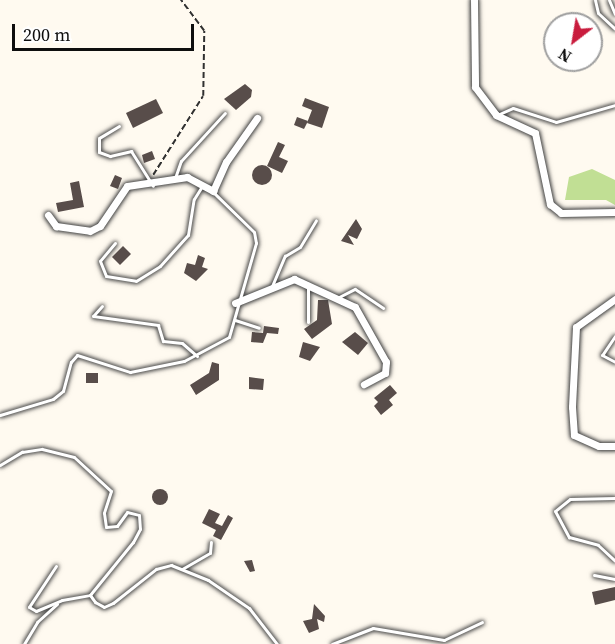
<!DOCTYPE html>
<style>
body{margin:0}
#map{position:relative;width:615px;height:644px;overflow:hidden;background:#fffaf0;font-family:"Source Serif 4",serif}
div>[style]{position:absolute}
.forest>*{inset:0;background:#c1df94}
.building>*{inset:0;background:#584d4a}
.round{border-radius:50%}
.path>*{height:1.5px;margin-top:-0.75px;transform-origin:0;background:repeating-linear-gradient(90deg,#303030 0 6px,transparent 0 9px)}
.roads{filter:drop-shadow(0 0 2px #414141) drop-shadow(0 0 2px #414141)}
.lane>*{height:3px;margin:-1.5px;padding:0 1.5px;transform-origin:1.5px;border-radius:1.5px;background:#fff}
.street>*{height:7px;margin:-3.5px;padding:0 3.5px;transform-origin:3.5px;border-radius:3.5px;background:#fff}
span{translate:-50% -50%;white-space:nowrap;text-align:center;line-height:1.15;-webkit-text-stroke:6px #fff;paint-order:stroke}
.north{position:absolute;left:543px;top:12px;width:60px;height:60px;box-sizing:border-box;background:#fff;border:2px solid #9f9f9f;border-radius:50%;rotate:211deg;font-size:16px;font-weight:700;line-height:24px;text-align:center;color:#0e0e0e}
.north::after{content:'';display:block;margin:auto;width:21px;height:27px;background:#c91c3d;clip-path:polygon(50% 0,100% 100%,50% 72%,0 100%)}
.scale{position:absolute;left:12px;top:24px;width:182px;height:27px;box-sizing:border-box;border:3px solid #0e0e0e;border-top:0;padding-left:8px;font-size:18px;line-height:21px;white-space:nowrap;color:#0e0e0e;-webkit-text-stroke:4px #fff;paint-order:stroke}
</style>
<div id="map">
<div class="forest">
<i style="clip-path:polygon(592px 169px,615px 180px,615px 205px,606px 200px,565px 200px,569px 177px)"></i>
</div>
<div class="building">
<i style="clip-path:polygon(245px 84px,252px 90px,251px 97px,236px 110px,224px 99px)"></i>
<i style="clip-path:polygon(305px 98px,329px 107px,322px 128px,307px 123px,312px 110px,302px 106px)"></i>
<i style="clip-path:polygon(156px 99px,163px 113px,133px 128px,126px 113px)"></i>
<i style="clip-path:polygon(297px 117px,308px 121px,304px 129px,294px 125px)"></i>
<i style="clip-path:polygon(278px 142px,285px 145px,279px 157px,288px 161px,282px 173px,267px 166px)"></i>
<i style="clip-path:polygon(152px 151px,155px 159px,144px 163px,142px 155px)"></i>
<i class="round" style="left:252px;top:165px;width:20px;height:20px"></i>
<i style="clip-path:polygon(115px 175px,122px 178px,118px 189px,110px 186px)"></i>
<i style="clip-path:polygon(79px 181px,84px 207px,58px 212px,56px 203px,73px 200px,70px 183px)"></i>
<i style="clip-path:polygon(356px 219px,362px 229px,357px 239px,348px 235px,354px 245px,341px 241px)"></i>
<i style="clip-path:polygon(123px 246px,131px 254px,120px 265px,112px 257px)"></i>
<i style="clip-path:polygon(198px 255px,205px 258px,202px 267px,208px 269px,196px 281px,184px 273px,187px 263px,195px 265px)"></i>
<i style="clip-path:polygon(318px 300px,328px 300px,332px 324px,312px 339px,304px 329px,317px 320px)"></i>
<i style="clip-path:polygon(264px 326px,279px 328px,278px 334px,267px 333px,263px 343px,251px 342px,252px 332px,263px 333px)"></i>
<i style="clip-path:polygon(355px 332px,368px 343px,358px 355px,342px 342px)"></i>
<i style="clip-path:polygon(303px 342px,320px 347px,310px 361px,299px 357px)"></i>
<i style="clip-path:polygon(212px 362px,219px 364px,219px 380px,196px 395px,190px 385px,209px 373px)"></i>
<i style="clip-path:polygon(86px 373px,98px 373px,98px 383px,86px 383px)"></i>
<i style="clip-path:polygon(249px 377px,264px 379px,263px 390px,249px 389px)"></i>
<i style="clip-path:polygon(390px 385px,397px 393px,389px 400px,393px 405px,381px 415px,374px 406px,378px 402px,374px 398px)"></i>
<i class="round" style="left:152px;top:489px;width:16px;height:16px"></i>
<i style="clip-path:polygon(209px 509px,220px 514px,215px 523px,222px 526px,228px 515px,233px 518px,221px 540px,213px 536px,216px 530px,202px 523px)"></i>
<i style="clip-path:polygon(252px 560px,255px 571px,250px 572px,244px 561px)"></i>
<i style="clip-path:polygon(615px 587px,615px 600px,595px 605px,592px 592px)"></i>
<i style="clip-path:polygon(314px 604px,325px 616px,324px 622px,317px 619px,319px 629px,309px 633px,303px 621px,312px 619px)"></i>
</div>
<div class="path">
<i style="left:153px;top:175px;width:93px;rotate:-57.7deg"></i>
<i style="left:203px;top:96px;width:65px;rotate:-89.1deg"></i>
<i style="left:204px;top:31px;width:39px;rotate:-127deg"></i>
</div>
<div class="roads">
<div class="lane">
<i style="left:595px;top:0;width:13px;rotate:77deg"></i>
<i style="left:598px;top:13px;width:23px;rotate:43deg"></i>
<i style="left:609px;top:0;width:15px;rotate:67deg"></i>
<i style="left:497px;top:115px;width:17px;rotate:-24deg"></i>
<i style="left:513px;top:108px;width:45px;rotate:18deg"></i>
<i style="left:556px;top:122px;width:61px;rotate:-16.1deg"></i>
<i style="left:119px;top:126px;width:23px;rotate:149deg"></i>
<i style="left:99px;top:138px;width:14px;rotate:90deg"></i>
<i style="left:99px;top:152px;width:12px;rotate:20deg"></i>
<i style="left:110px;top:156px;width:22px;rotate:-13deg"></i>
<i style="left:131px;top:151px;width:41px;rotate:57.8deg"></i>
<i style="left:175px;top:178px;width:18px;rotate:-71deg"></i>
<i style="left:181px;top:161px;width:65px;rotate:-47.5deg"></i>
<i style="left:115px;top:243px;width:23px;rotate:130deg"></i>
<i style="left:100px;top:261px;width:16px;rotate:68deg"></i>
<i style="left:106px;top:276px;width:30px;rotate:9deg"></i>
<i style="left:136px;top:281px;width:28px;rotate:-32deg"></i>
<i style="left:160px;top:266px;width:42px;rotate:-47.9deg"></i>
<i style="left:188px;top:235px;width:36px;rotate:-81deg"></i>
<i style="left:194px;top:199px;width:15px;rotate:-58deg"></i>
<i style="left:272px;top:286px;width:33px;rotate:-67deg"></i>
<i style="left:285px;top:256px;width:17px;rotate:-31deg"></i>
<i style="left:300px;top:247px;width:31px;rotate:-59deg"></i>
<i style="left:337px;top:298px;width:20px;rotate:-27deg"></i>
<i style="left:355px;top:289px;width:34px;rotate:34deg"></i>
<i style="left:102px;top:306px;width:13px;rotate:132deg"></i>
<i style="left:93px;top:316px;width:66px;rotate:7.9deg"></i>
<i style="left:158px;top:325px;width:17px;rotate:73deg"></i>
<i style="left:163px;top:341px;width:19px;rotate:6deg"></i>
<i style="left:182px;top:343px;width:20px;rotate:41deg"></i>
<i style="left:235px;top:320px;width:25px;rotate:18deg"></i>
<i style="left:308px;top:322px;width:34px;rotate:-90deg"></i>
<i style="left:615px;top:336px;width:23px;rotate:124deg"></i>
<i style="left:602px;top:355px;width:15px;rotate:28deg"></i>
<i style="left:0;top:415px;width:55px;rotate:-16.8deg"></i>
<i style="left:53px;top:399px;width:13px;rotate:-39deg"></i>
<i style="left:63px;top:391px;width:30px;rotate:-75deg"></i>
<i style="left:71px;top:362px;width:9px;rotate:-49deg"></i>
<i style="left:77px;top:355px;width:56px;rotate:17.8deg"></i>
<i style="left:130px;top:372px;width:55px;rotate:-11.5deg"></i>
<i style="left:184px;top:361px;width:51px;rotate:-28.1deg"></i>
<i style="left:229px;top:337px;width:98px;rotate:-74deg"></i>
<i style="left:256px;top:243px;width:11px;rotate:-100deg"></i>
<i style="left:254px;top:232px;width:56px;rotate:-135.7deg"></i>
<i style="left:0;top:465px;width:26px;rotate:-31deg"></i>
<i style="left:22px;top:452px;width:20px;rotate:-9deg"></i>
<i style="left:42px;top:449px;width:33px;rotate:14deg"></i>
<i style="left:74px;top:457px;width:50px;rotate:42.6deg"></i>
<i style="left:111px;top:491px;width:23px;rotate:108deg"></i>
<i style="left:104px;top:513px;width:14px;rotate:82deg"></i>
<i style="left:106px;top:527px;width:11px;rotate:-5deg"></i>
<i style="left:117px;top:526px;width:17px;rotate:-54deg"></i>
<i style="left:127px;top:512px;width:12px;rotate:14deg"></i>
<i style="left:139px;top:515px;width:14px;rotate:86deg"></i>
<i style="left:140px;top:529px;width:15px;rotate:118deg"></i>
<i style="left:133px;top:542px;width:68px;rotate:129.1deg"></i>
<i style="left:90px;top:595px;width:9px;rotate:54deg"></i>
<i style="left:95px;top:602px;width:10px;rotate:29deg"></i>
<i style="left:104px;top:607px;width:10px;rotate:-24deg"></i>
<i style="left:113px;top:603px;width:55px;rotate:-38.3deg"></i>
<i style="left:156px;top:569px;width:16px;rotate:-15deg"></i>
<i style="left:171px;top:565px;width:40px;rotate:22deg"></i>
<i style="left:208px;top:580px;width:50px;rotate:34.3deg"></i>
<i style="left:249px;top:608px;width:46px;rotate:52.1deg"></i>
<i style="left:615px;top:498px;width:45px;rotate:178.7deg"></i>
<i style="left:570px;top:499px;width:19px;rotate:141deg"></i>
<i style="left:555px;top:511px;width:30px;rotate:62deg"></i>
<i style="left:569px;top:537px;width:30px;rotate:15deg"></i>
<i style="left:598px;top:545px;width:23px;rotate:43deg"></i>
<i style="left:56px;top:566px;width:49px;rotate:123.4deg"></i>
<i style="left:29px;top:607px;width:8px;rotate:30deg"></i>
<i style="left:36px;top:611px;width:28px;rotate:-23deg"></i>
<i style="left:182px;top:569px;width:32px;rotate:-30deg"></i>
<i style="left:210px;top:553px;width:11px;rotate:-85deg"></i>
<i style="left:594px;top:575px;width:21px;rotate:11deg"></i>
<i style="left:62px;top:600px;width:28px;rotate:-10deg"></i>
<i style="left:24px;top:644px;width:26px;rotate:-59deg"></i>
<i style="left:37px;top:622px;width:27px;rotate:-42deg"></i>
<i style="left:332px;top:644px;width:44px;rotate:-21.3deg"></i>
<i style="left:373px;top:628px;width:72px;rotate:9.6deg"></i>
<i style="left:444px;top:640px;width:42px;rotate:-25.3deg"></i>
</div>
<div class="street">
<i style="left:474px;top:0;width:87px;rotate:89.3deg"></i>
<i style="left:475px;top:87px;width:35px;rotate:53deg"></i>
<i style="left:496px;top:115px;width:43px;rotate:24.8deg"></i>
<i style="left:535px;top:133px;width:73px;rotate:78.1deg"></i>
<i style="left:550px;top:204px;width:14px;rotate:39deg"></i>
<i style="left:561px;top:213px;width:54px;rotate:-1.1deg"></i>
<i style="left:48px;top:215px;width:14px;rotate:54deg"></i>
<i style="left:56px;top:226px;width:34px;rotate:8deg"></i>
<i style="left:90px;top:231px;width:11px;rotate:-27deg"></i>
<i style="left:100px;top:226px;width:48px;rotate:-56deg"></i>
<i style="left:127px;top:186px;width:61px;rotate:-8.5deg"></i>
<i style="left:187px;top:177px;width:30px;rotate:28deg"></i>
<i style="left:213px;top:191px;width:32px;rotate:-66deg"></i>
<i style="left:226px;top:162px;width:54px;rotate:-54.8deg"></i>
<i style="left:615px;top:299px;width:48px;rotate:144.3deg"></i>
<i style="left:576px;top:327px;width:80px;rotate:92.9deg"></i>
<i style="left:572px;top:407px;width:28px;rotate:86deg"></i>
<i style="left:574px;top:435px;width:27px;rotate:24deg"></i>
<i style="left:599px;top:446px;width:16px"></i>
<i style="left:235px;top:303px;width:64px;rotate:-22.1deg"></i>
<i style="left:294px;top:279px;width:67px;rotate:24.7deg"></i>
<i style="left:355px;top:307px;width:63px;rotate:60.6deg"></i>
<i style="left:386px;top:362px;width:11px;rotate:95deg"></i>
<i style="left:385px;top:373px;width:24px;rotate:152deg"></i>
</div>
</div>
<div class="north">N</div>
<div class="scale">200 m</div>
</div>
